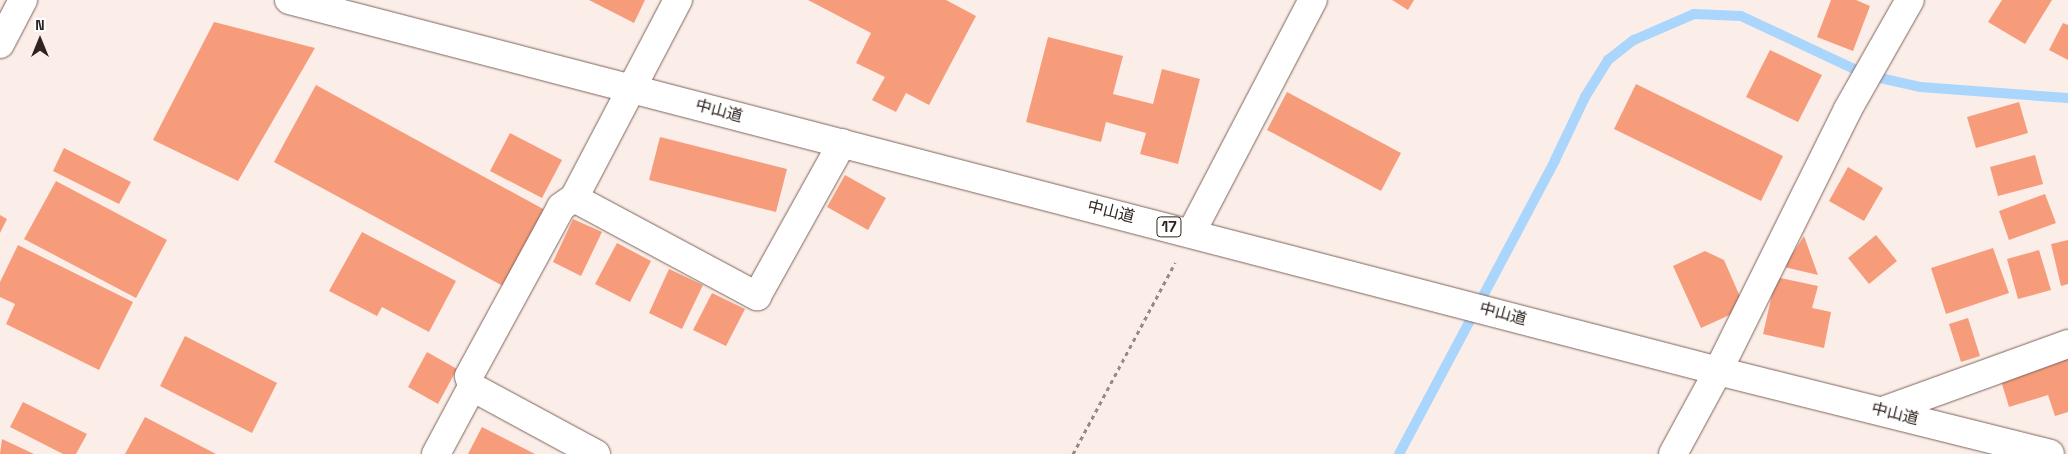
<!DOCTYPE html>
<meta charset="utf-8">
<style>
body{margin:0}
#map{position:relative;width:2068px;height:454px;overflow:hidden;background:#fbeee9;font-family:"Space Grotesk","Noto Sans JP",sans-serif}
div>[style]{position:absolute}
.stream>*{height:10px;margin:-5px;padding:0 5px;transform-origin:5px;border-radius:5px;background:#aad5fc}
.building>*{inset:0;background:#f79c7b}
.path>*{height:3px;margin-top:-1.5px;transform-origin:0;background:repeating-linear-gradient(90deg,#968a86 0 4px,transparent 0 8px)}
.roads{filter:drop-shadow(0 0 1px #7f645a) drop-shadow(0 0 1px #7f645a)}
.street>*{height:28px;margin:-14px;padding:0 14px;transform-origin:14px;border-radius:14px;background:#fff}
.secondary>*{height:28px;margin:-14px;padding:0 14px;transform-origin:14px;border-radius:14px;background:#fff}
.highway>*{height:28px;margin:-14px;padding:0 14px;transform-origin:14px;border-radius:14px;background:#fff}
span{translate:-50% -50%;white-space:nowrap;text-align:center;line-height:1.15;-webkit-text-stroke:4px #fff;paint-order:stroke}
.shield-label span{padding:1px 4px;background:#fff;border:1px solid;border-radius:4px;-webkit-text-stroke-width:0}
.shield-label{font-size:15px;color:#2e231f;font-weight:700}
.street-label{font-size:16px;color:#2e231f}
.north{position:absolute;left:15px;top:15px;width:50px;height:50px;-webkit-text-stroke:4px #fff;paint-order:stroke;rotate:0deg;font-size:14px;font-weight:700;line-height:20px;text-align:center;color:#2e231f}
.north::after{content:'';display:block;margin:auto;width:18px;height:22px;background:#2e231f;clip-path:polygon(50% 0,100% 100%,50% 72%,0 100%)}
</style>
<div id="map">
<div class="stream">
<i style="left:1399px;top:454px;width:333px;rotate:-62deg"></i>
<i style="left:1555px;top:160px;width:70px;rotate:-64.5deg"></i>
<i style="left:1585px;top:97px;width:44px;rotate:-58.1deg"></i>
<i style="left:1608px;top:60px;width:33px;rotate:-38deg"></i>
<i style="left:1634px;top:40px;width:65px;rotate:-23.4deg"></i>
<i style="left:1694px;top:14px;width:47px;rotate:2.4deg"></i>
<i style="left:1741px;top:16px;width:139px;rotate:25.1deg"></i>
<i style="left:1867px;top:75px;width:54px;rotate:12.8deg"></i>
<i style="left:1920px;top:87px;width:148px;rotate:4.3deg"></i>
</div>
<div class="building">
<i style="clip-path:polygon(589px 0,645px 0,634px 23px)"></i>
<i style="clip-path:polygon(808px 0,946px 0,976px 16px,929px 105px,906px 93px,896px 112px,872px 100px,885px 77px,856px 63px,871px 33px)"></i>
<i style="clip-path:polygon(1392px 0,1414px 0,1408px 10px)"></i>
<i style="clip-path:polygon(1831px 0,1856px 0,1870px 6px,1853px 51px,1817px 37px)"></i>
<i style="clip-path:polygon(2002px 0,2052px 0,2025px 44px,1988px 22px)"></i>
<i style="clip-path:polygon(214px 22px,315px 48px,238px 181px,153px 140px)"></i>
<i style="clip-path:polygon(2063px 23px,2068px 25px,2068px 60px,2049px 50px)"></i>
<i style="clip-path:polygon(1048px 37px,1123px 56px,1113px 94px,1153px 104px,1162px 69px,1200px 79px,1178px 164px,1140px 154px,1146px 133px,1106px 122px,1101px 142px,1026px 122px)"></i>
<i style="clip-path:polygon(1770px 50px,1822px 75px,1798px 122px,1746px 97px)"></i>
<i style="clip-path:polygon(1636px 84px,1783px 156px,1761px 201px,1614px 129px)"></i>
<i style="clip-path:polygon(316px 85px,545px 210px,503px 286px,274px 162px)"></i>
<i style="clip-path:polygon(1287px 92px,1401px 153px,1381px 191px,1267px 130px)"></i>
<i style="clip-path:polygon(2019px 102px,2028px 133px,1976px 148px,1967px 117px)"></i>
<i style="clip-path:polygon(510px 133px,562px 160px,542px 198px,490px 171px)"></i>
<i style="clip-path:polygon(660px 137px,787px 169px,776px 212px,649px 180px)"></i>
<i style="clip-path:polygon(64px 148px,131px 182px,119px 204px,53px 171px)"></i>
<i style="clip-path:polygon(2035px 155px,2043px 184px,1998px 196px,1990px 167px)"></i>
<i style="clip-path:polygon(1848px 167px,1883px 188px,1864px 221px,1829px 201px)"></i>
<i style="clip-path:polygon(845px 175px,886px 198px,868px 230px,827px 207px)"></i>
<i style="clip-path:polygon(56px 181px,167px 240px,136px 298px,24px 239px)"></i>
<i style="clip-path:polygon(2045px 194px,2056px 223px,2009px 240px,1999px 211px)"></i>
<i style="clip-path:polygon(0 215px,7px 219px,0 233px)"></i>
<i style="clip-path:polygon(573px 219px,602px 232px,581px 276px,553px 262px)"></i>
<i style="clip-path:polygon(362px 232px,456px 281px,429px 332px,382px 307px,377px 316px,329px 291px)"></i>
<i style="clip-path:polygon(1876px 235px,1897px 261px,1869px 284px,1848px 258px)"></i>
<i style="clip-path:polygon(1804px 236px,1818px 275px,1784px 267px)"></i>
<i style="clip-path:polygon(2068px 240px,2068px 284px,2061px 286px,2051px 244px)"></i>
<i style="clip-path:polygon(617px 243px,651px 261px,630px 302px,595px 284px)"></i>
<i style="clip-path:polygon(18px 245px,133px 302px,99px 370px,6px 324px,15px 304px,0 297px,0 282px)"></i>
<i style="clip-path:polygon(1993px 248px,2009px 293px,1946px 314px,1931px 268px)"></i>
<i style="clip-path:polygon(2039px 250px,2051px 290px,2018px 299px,2007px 259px)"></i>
<i style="clip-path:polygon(1705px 251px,1724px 260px,1745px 308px,1701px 328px,1673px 266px)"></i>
<i style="clip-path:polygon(669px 269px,703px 285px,682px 329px,649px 313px)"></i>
<i style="clip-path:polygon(1776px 277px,1818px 286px,1812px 308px,1831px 312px,1824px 348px,1763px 334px)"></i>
<i style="clip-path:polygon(712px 293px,745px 309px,726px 346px,693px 330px)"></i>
<i style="clip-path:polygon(1968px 318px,1980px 356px,1961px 362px,1949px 324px)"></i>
<i style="clip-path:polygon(185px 336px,277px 383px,252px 433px,160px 386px)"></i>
<i style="clip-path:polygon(427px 352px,457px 369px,438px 404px,408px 387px)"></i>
<i style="clip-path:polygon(2068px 353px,2068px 412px,2055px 416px,2048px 395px,2009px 407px,1999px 374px)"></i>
<i style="clip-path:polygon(23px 402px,87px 434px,76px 454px,63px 454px,10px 427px)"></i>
<i style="clip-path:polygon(145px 417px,216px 454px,125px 454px)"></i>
<i style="clip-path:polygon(482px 427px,535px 454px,468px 454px)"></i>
<i style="clip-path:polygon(2px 439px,34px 454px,0 454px)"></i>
</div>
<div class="path">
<i style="left:1073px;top:454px;width:217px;rotate:-61.9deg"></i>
</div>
<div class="roads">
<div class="street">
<i style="left:574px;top:198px;width:208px;rotate:28.2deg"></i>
<i style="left:757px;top:296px;width:175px;rotate:-60.9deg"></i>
<i style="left:1191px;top:233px;width:263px;rotate:-62.4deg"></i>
<i style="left:472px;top:387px;width:141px;rotate:28.4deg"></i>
<i style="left:1883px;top:411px;width:197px;rotate:-19.9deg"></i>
<i style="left:436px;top:454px;width:76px;rotate:-61.8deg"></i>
<i style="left:472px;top:387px;width:11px;rotate:-105deg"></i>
<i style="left:469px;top:376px;width:192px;rotate:-61.4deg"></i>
<i style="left:561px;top:207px;width:16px;rotate:-35deg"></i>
<i style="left:574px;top:198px;width:224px;rotate:-62.3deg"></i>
<i style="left:1673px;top:454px;width:94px;rotate:-61.5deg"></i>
<i style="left:1718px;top:371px;width:292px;rotate:-63.6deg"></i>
<i style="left:1848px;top:109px;width:125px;rotate:-60.4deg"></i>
</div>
<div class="secondary">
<i style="left:0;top:44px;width:50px;rotate:-62.4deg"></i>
</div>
<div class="highway">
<i style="left:289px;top:0;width:1476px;rotate:14.55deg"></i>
<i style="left:1718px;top:371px;width:342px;rotate:14deg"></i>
</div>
</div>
<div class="shield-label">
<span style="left:1169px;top:227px">17</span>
</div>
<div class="street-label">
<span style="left:719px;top:111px;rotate:15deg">中山道</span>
<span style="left:1111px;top:212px;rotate:14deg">中山道</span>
<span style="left:1503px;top:314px;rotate:15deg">中山道</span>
<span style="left:1895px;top:414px;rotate:14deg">中山道</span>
</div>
<div class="north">N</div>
</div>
